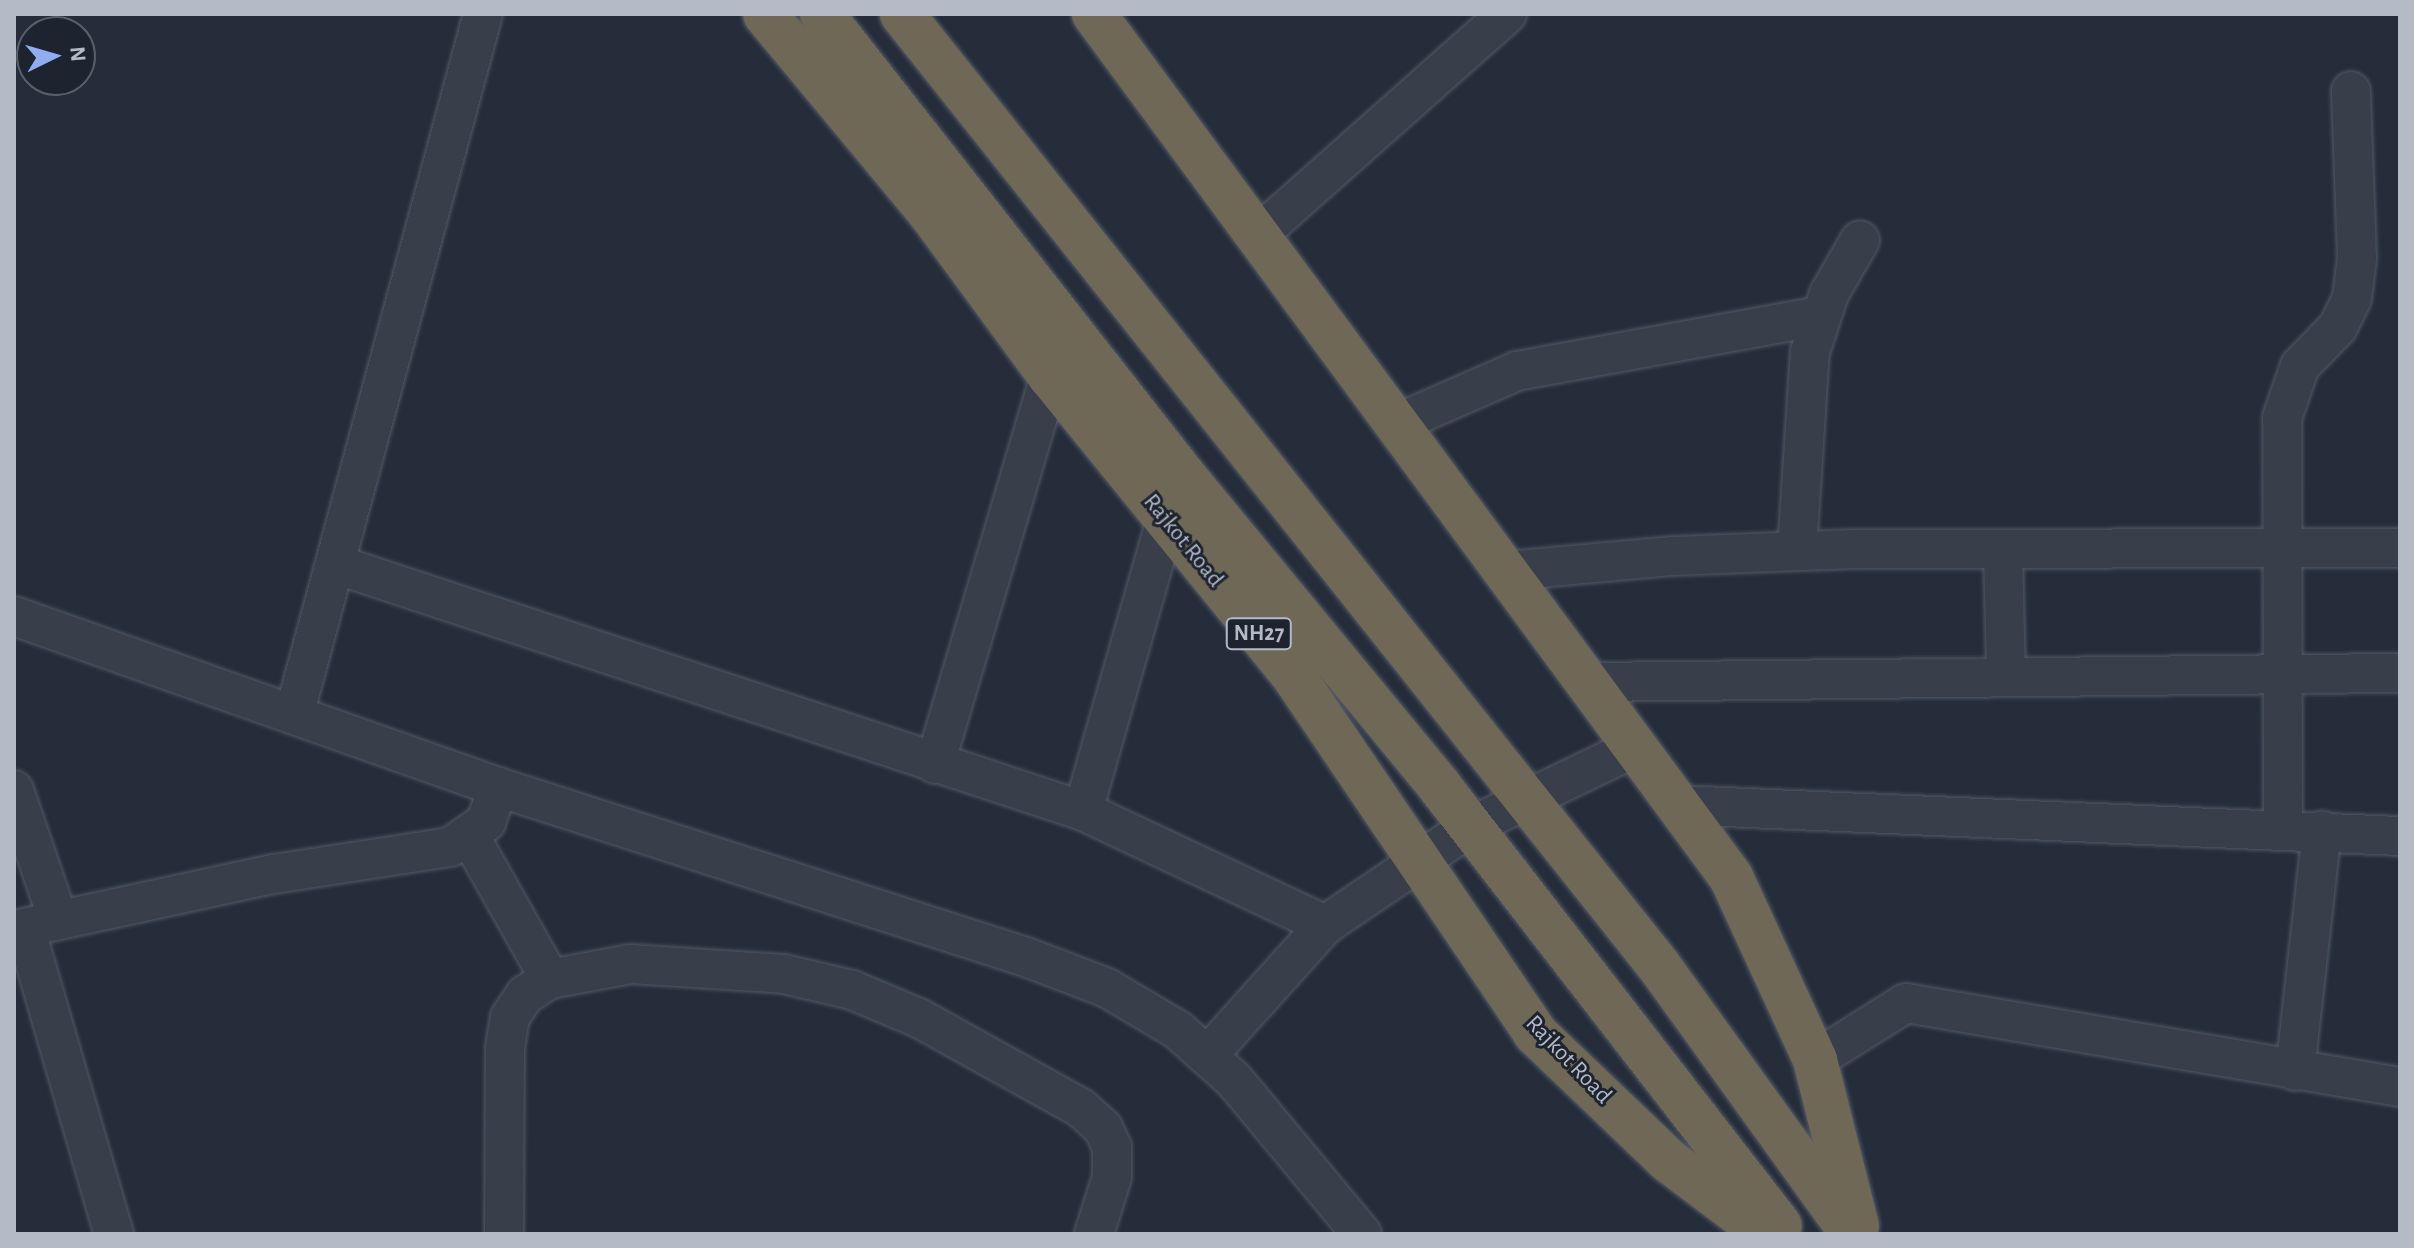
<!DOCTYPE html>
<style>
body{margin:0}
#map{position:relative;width:2414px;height:1248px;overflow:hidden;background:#252c3a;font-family:"Alegreya Sans",sans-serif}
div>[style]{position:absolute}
.roads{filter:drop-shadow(0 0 2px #535a66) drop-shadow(0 0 2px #535a66)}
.minor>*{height:38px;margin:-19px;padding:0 19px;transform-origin:19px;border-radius:19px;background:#383f4b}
.highway>*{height:44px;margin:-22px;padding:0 22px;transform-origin:22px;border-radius:22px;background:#706856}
span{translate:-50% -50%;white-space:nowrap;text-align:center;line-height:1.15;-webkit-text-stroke:6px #1d2430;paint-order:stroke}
.shield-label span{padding:2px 6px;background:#1d2430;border:2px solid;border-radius:6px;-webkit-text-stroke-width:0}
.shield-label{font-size:22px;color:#b4bac6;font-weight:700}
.street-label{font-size:24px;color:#b4bac6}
.frame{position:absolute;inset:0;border:16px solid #b4bac6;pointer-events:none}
.north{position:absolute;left:16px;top:16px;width:80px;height:80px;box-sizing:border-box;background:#1d2430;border:2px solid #59606c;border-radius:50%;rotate:85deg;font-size:22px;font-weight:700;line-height:32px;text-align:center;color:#b4bac6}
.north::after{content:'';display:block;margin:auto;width:28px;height:36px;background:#8faef0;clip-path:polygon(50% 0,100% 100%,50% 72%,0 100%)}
</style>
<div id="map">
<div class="roads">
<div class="minor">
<i style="left:1258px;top:235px;width:333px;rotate:-41.6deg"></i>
<i style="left:1398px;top:423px;width:130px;rotate:-23.6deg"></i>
<i style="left:1517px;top:371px;width:307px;rotate:-10.3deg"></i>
<i style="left:2003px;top:550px;width:125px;rotate:88.6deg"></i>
<i style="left:1797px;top:551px;width:199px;rotate:-86.3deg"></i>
<i style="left:1810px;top:352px;width:61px;rotate:-71.9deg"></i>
<i style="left:1829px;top:294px;width:62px;rotate:-60.1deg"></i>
<i style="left:335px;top:564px;width:788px;rotate:18.27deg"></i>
<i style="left:1083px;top:811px;width:268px;rotate:25.2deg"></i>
<i style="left:1507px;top:571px;width:167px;rotate:-5.2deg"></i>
<i style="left:1673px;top:556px;width:182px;rotate:-2.2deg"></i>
<i style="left:1855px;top:549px;width:545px;rotate:-0.11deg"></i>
<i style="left:14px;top:616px;width:513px;rotate:19.46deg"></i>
<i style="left:498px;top:787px;width:555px;rotate:17.85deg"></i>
<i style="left:1026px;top:957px;width:87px;rotate:20.9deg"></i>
<i style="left:1107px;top:988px;width:82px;rotate:30.6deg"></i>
<i style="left:1178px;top:1030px;width:75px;rotate:41.8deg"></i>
<i style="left:1234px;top:1080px;width:200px;rotate:50.3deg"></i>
<i style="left:1588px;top:682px;width:812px;rotate:-0.64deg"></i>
<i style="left:294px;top:715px;width:726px;rotate:-74.91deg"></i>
<i style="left:935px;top:764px;width:405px;rotate:-73.5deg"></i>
<i style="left:14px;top:790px;width:136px;rotate:71.2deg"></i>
<i style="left:1678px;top:805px;width:723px;rotate:2.46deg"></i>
<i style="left:1083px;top:811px;width:304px;rotate:-74.1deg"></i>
<i style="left:2283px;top:828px;width:410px;rotate:-90.1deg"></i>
<i style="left:2282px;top:418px;width:55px;rotate:-70.9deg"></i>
<i style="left:2300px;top:366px;width:54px;rotate:-45.7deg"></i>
<i style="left:2338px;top:327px;width:32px;rotate:-64deg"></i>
<i style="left:2352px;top:298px;width:40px;rotate:-82.9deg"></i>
<i style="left:2357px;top:258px;width:167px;rotate:-92.1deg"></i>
<i style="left:470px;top:837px;width:163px;rotate:60.6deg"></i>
<i style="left:25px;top:928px;width:319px;rotate:73.8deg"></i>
<i style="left:14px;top:930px;width:266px;rotate:-12.2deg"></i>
<i style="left:274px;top:874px;width:178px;rotate:-8.7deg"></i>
<i style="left:450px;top:847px;width:44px;rotate:-34.8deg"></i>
<i style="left:486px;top:822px;width:37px;rotate:-71deg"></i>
<i style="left:1207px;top:1056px;width:176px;rotate:-48deg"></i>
<i style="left:1325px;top:925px;width:175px;rotate:-34.1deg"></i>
<i style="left:1470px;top:827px;width:184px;rotate:-25.7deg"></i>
<i style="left:1815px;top:1060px;width:107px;rotate:-32.1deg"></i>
<i style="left:1906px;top:1003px;width:501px;rotate:9.65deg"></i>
<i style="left:2295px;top:1071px;width:242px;rotate:-83.6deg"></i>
<i style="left:504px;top:1234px;width:186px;rotate:-89.7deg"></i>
<i style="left:505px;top:1048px;width:31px;rotate:-81deg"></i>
<i style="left:510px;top:1017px;width:27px;rotate:-56deg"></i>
<i style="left:525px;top:995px;width:30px;rotate:-33deg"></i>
<i style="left:550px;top:979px;width:82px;rotate:-10.5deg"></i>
<i style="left:631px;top:964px;width:153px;rotate:3.7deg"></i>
<i style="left:784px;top:974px;width:70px;rotate:13.2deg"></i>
<i style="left:852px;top:990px;width:73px;rotate:22.7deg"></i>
<i style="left:919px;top:1018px;width:185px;rotate:29.1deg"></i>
<i style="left:1081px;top:1108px;width:30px;rotate:42deg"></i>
<i style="left:1103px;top:1128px;width:21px;rotate:65deg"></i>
<i style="left:1112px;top:1147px;width:30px;rotate:90deg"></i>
<i style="left:1112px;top:1177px;width:60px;rotate:107.5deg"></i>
</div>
<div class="highway">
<i style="left:765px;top:14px;width:255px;rotate:50.3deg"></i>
<i style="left:928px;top:210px;width:206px;rotate:53.7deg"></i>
<i style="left:1050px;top:376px;width:389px;rotate:50.9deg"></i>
<i style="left:1295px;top:678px;width:429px;rotate:55.9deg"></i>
<i style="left:1535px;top:1033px;width:185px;rotate:43.7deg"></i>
<i style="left:1669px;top:1161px;width:121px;rotate:37deg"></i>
<i style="left:822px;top:14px;width:587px;rotate:51.92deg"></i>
<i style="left:1184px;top:476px;width:403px;rotate:50.5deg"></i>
<i style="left:1440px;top:787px;width:555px;rotate:52.24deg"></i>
<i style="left:902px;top:14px;width:1216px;rotate:51.51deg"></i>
<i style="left:1659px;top:966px;width:330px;rotate:54.2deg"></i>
<i style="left:1094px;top:14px;width:1073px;rotate:53.57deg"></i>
<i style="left:1731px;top:877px;width:201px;rotate:65.3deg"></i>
<i style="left:1815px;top:1060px;width:171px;rotate:75.8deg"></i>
</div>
</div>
<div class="shield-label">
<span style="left:1259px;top:634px">NH27</span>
</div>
<div class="street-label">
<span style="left:1183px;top:541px;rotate:51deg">Rajkot Road</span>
<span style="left:1568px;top:1060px;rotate:46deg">Rajkot Road</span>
</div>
<div class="frame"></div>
<div class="north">N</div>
</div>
